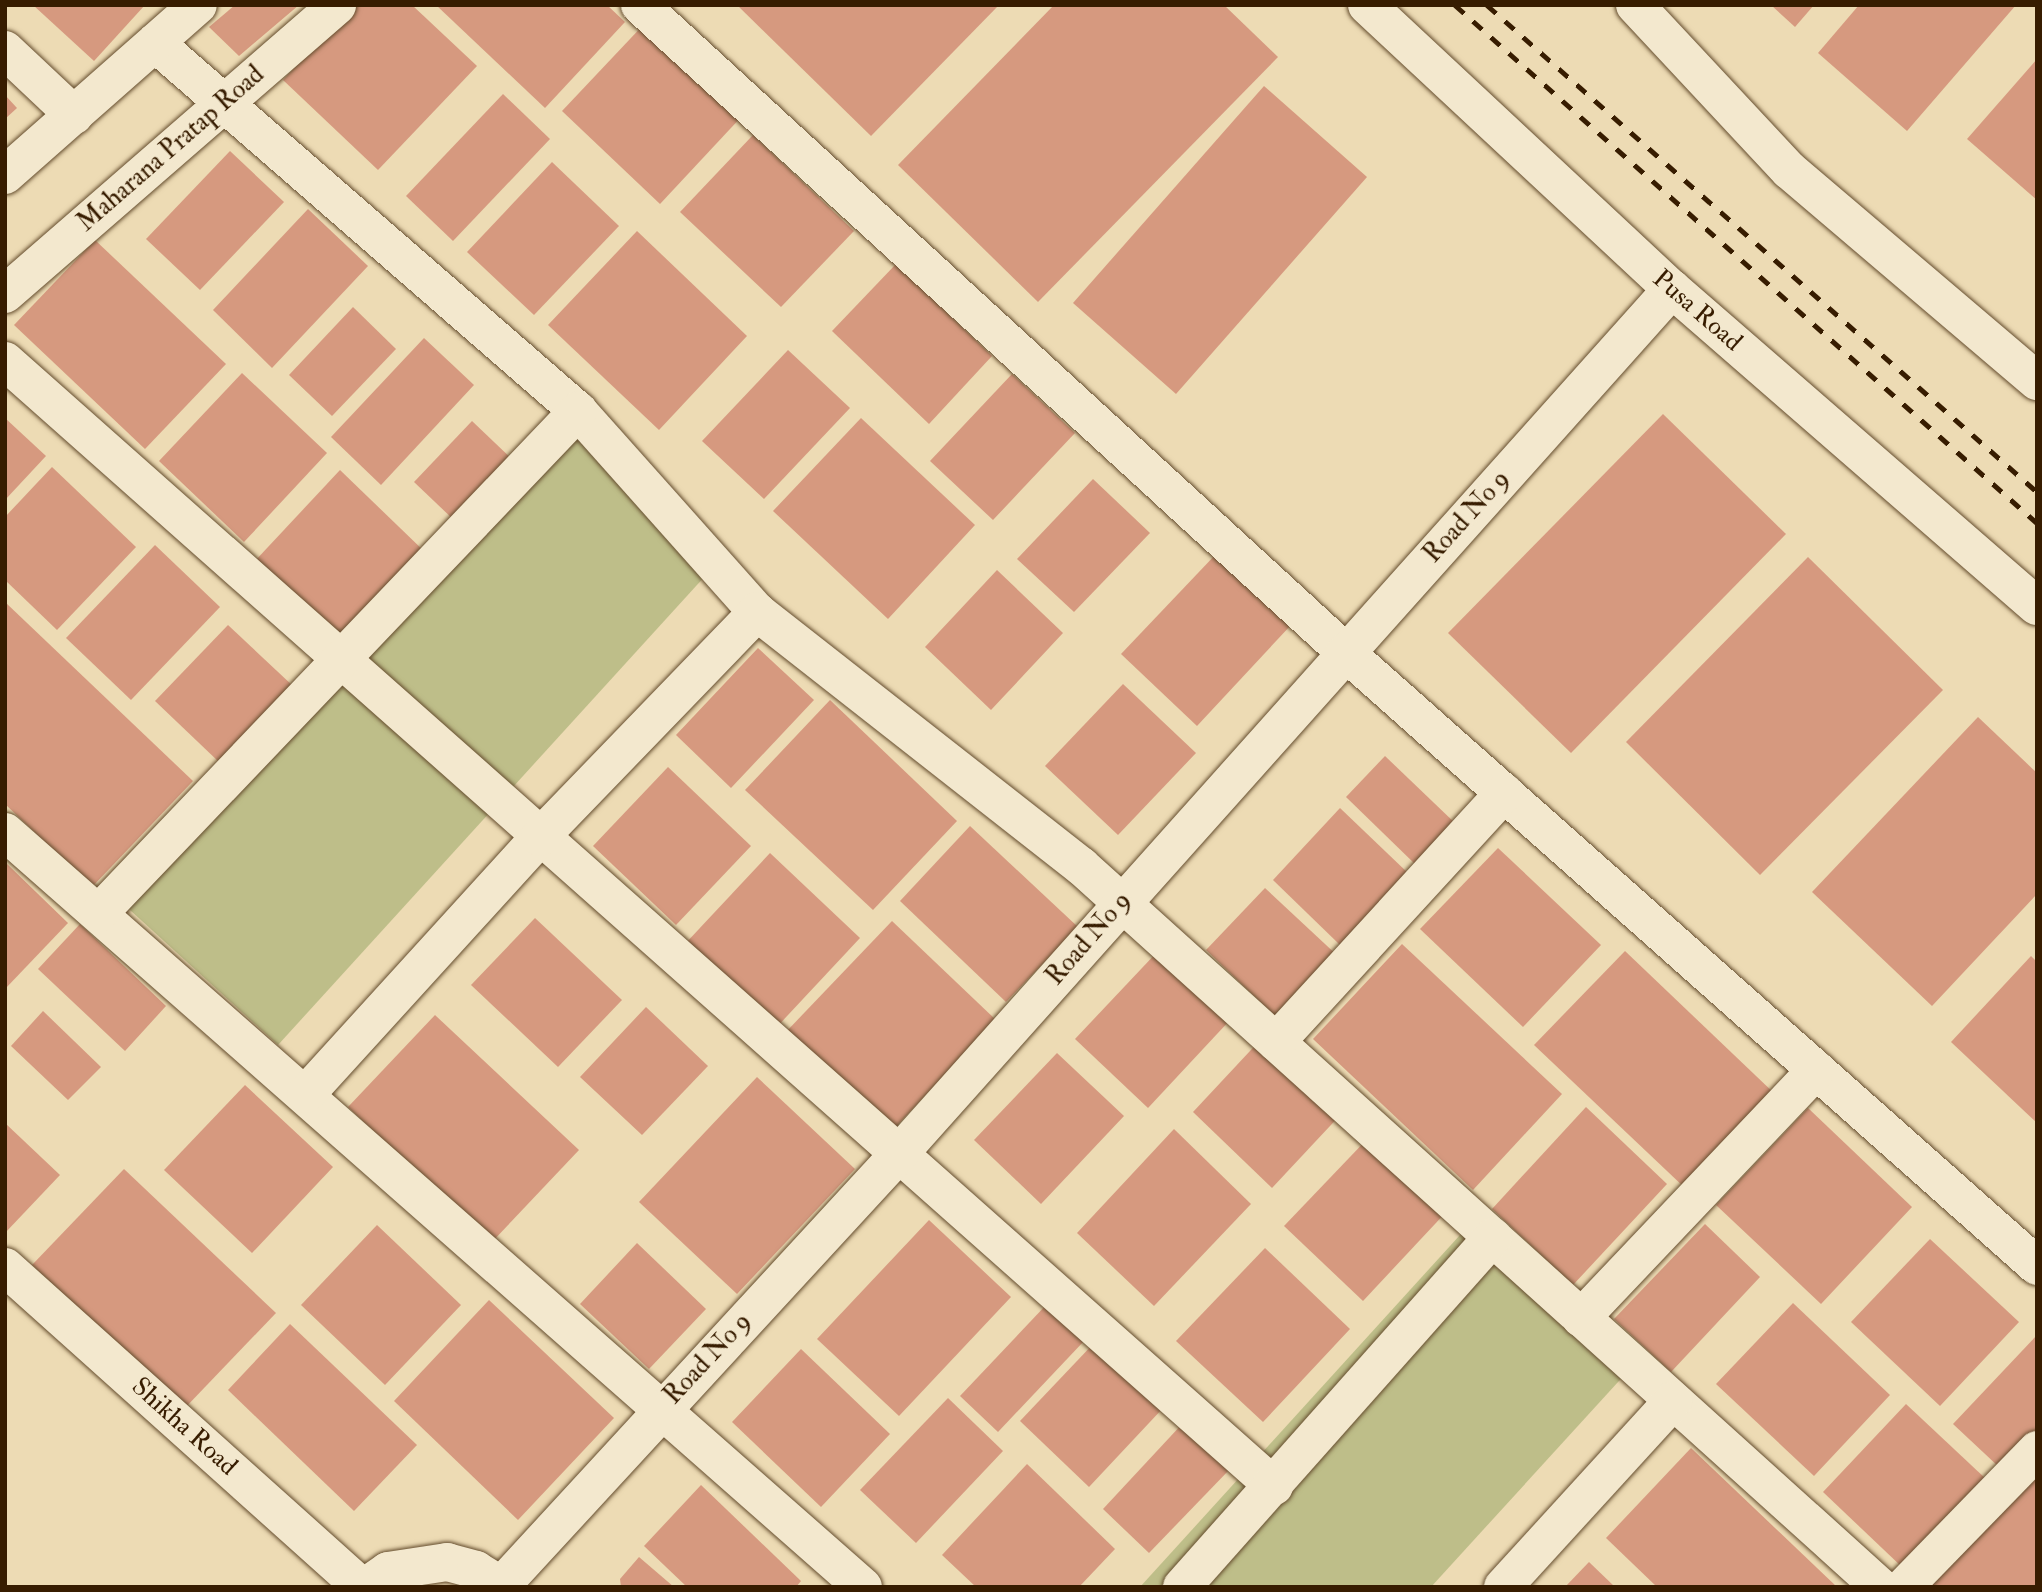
<!DOCTYPE html>
<style>
body{margin:0}
#map{position:relative;width:2042px;height:1592px;overflow:hidden;background:#eddbb4;font-family:"IM FELL Double Pica",serif}
div>[style]{position:absolute}
.green>*{inset:0;background:#bebe89}
.building>*{inset:0;background:#d6997f}
.roads{filter:drop-shadow(0 0 2px #644c2d) drop-shadow(0 0 2px #644c2d)}
.minor>*{height:38px;margin:-19px;padding:0 19px;transform-origin:19px;border-radius:19px;background:#f3e8ce}
.tertiary>*{height:38px;margin:-19px;padding:0 19px;transform-origin:19px;border-radius:19px;background:#f3e8ce}
.secondary>*{height:38px;margin:-19px;padding:0 19px;transform-origin:19px;border-radius:19px;background:#f3e8ce}
.rail>*{height:5px;margin-top:-2.5px;transform-origin:0;background:repeating-linear-gradient(90deg,#371c00 0 12px,transparent 0 24px)}
span{translate:-50% -50%;white-space:nowrap;text-align:center;line-height:1.15;-webkit-text-stroke:7px #f3e8ce;paint-order:stroke}
.street-label{font-size:26px;color:#371c00}
.frame{position:absolute;inset:0;border:7px solid #371c00;pointer-events:none}
</style>
<div id="map">
<div class="green">
<i style="clip-path:polygon(558px 419px,717px 563px,278px 1045px,119px 900px)"></i>
<i style="clip-path:polygon(1470px 1224px,1629px 1370px,1431px 1587px,1140px 1587px)"></i>
</div>
<div class="building">
<i style="clip-path:polygon(33px 5px,145px 5px,94px 61px)"></i>
<i style="clip-path:polygon(235px 5px,299px 5px,239px 56px,209px 27px)"></i>
<i style="clip-path:polygon(354px 5px,412px 5px,477px 66px,378px 170px,283px 80px)"></i>
<i style="clip-path:polygon(436px 5px,607px 5px,625px 22px,545px 108px)"></i>
<i style="clip-path:polygon(737px 5px,999px 5px,871px 136px)"></i>
<i style="clip-path:polygon(1054px 5px,1224px 5px,1278px 57px,1038px 302px,898px 165px)"></i>
<i style="clip-path:polygon(1771px 5px,1814px 5px,1795px 27px)"></i>
<i style="clip-path:polygon(1859px 5px,2016px 5px,1907px 131px,1818px 53px)"></i>
<i style="clip-path:polygon(647px 21px,744px 114px,660px 204px,562px 111px)"></i>
<i style="clip-path:polygon(2037px 59px,2037px 200px,1967px 139px)"></i>
<i style="clip-path:polygon(1264px 86px,1367px 177px,1176px 394px,1073px 303px)"></i>
<i style="clip-path:polygon(503px 94px,550px 139px,453px 241px,406px 196px)"></i>
<i style="clip-path:polygon(5px 95px,17px 108px,5px 119px)"></i>
<i style="clip-path:polygon(753px 135px,854px 231px,781px 307px,680px 212px)"></i>
<i style="clip-path:polygon(230px 151px,284px 202px,200px 290px,146px 239px)"></i>
<i style="clip-path:polygon(552px 162px,619px 226px,534px 315px,467px 252px)"></i>
<i style="clip-path:polygon(308px 209px,368px 266px,272px 368px,213px 310px)"></i>
<i style="clip-path:polygon(637px 231px,747px 336px,659px 430px,548px 325px)"></i>
<i style="clip-path:polygon(95px 240px,226px 364px,145px 449px,14px 325px)"></i>
<i style="clip-path:polygon(896px 264px,992px 356px,929px 424px,832px 331px)"></i>
<i style="clip-path:polygon(353px 307px,396px 349px,332px 416px,289px 375px)"></i>
<i style="clip-path:polygon(424px 338px,474px 385px,381px 485px,331px 437px)"></i>
<i style="clip-path:polygon(788px 350px,850px 408px,764px 499px,702px 441px)"></i>
<i style="clip-path:polygon(242px 373px,327px 453px,244px 542px,159px 461px)"></i>
<i style="clip-path:polygon(1012px 374px,1075px 433px,993px 520px,930px 461px)"></i>
<i style="clip-path:polygon(1663px 414px,1786px 534px,1571px 753px,1448px 633px)"></i>
<i style="clip-path:polygon(5px 418px,46px 456px,5px 500px)"></i>
<i style="clip-path:polygon(861px 418px,975px 525px,888px 619px,773px 511px)"></i>
<i style="clip-path:polygon(472px 421px,514px 461px,456px 522px,414px 482px)"></i>
<i style="clip-path:polygon(52px 467px,136px 547px,57px 630px,5px 580px,5px 517px)"></i>
<i style="clip-path:polygon(340px 470px,426px 553px,341px 644px,254px 562px)"></i>
<i style="clip-path:polygon(1093px 479px,1150px 533px,1074px 612px,1017px 559px)"></i>
<i style="clip-path:polygon(155px 545px,220px 607px,131px 700px,66px 638px)"></i>
<i style="clip-path:polygon(1217px 553px,1292px 624px,1197px 726px,1121px 654px)"></i>
<i style="clip-path:polygon(1808px 557px,1943px 690px,1760px 875px,1626px 742px)"></i>
<i style="clip-path:polygon(997px 570px,1063px 633px,991px 710px,925px 647px)"></i>
<i style="clip-path:polygon(5px 602px,193px 781px,92px 887px,5px 804px)"></i>
<i style="clip-path:polygon(228px 625px,293px 686px,220px 763px,155px 701px)"></i>
<i style="clip-path:polygon(758px 648px,814px 700px,731px 788px,676px 735px)"></i>
<i style="clip-path:polygon(1123px 684px,1196px 753px,1118px 835px,1045px 766px)"></i>
<i style="clip-path:polygon(830px 700px,957px 821px,873px 910px,745px 790px)"></i>
<i style="clip-path:polygon(1978px 717px,2037px 773px,2037px 894px,1932px 1006px,1812px 892px)"></i>
<i style="clip-path:polygon(1385px 756px,1456px 824px,1417px 866px,1346px 797px)"></i>
<i style="clip-path:polygon(668px 767px,751px 846px,676px 925px,593px 846px)"></i>
<i style="clip-path:polygon(1340px 808px,1409px 874px,1340px 945px,1273px 880px)"></i>
<i style="clip-path:polygon(970px 826px,1078px 927px,1006px 1002px,900px 901px)"></i>
<i style="clip-path:polygon(1498px 848px,1601px 945px,1523px 1027px,1420px 929px)"></i>
<i style="clip-path:polygon(770px 853px,860px 938px,774px 1030px,684px 945px)"></i>
<i style="clip-path:polygon(5px 862px,68px 923px,5px 989px)"></i>
<i style="clip-path:polygon(1265px 888px,1340px 958px,1280px 1021px,1206px 950px)"></i>
<i style="clip-path:polygon(535px 918px,622px 1000px,558px 1067px,471px 985px)"></i>
<i style="clip-path:polygon(892px 921px,996px 1020px,889px 1134px,784px 1034px)"></i>
<i style="clip-path:polygon(80px 924px,166px 1006px,125px 1051px,38px 969px)"></i>
<i style="clip-path:polygon(1402px 944px,1562px 1094px,1473px 1190px,1313px 1039px)"></i>
<i style="clip-path:polygon(1159px 950px,1231px 1019px,1148px 1108px,1075px 1039px)"></i>
<i style="clip-path:polygon(1625px 951px,1776px 1095px,1686px 1189px,1534px 1045px)"></i>
<i style="clip-path:polygon(2031px 956px,2037px 962px,2037px 1123px,1951px 1042px)"></i>
<i style="clip-path:polygon(646px 1007px,708px 1066px,642px 1135px,580px 1077px)"></i>
<i style="clip-path:polygon(43px 1011px,101px 1067px,68px 1100px,11px 1046px)"></i>
<i style="clip-path:polygon(435px 1015px,579px 1150px,491px 1243px,348px 1107px)"></i>
<i style="clip-path:polygon(1264px 1036px,1344px 1111px,1272px 1188px,1193px 1112px)"></i>
<i style="clip-path:polygon(1057px 1053px,1124px 1116px,1041px 1204px,974px 1140px)"></i>
<i style="clip-path:polygon(757px 1077px,855px 1169px,737px 1294px,639px 1202px)"></i>
<i style="clip-path:polygon(245px 1085px,333px 1167px,252px 1253px,164px 1170px)"></i>
<i style="clip-path:polygon(1586px 1107px,1667px 1184px,1573px 1285px,1492px 1209px)"></i>
<i style="clip-path:polygon(1808px 1108px,1912px 1207px,1821px 1304px,1716px 1205px)"></i>
<i style="clip-path:polygon(5px 1123px,60px 1175px,5px 1233px)"></i>
<i style="clip-path:polygon(1174px 1129px,1251px 1204px,1154px 1306px,1077px 1233px)"></i>
<i style="clip-path:polygon(1371px 1135px,1449px 1209px,1363px 1301px,1284px 1226px)"></i>
<i style="clip-path:polygon(124px 1169px,276px 1313px,184px 1409px,32px 1265px)"></i>
<i style="clip-path:polygon(929px 1220px,1011px 1297px,899px 1416px,817px 1339px)"></i>
<i style="clip-path:polygon(1705px 1224px,1760px 1277px,1671px 1372px,1614px 1319px)"></i>
<i style="clip-path:polygon(377px 1225px,461px 1305px,385px 1385px,301px 1305px)"></i>
<i style="clip-path:polygon(1930px 1239px,2019px 1322px,1940px 1406px,1851px 1322px)"></i>
<i style="clip-path:polygon(637px 1243px,706px 1309px,649px 1369px,580px 1304px)"></i>
<i style="clip-path:polygon(1265px 1248px,1350px 1329px,1263px 1422px,1176px 1341px)"></i>
<i style="clip-path:polygon(489px 1300px,614px 1418px,518px 1520px,394px 1401px)"></i>
<i style="clip-path:polygon(1793px 1303px,1890px 1395px,1814px 1476px,1716px 1384px)"></i>
<i style="clip-path:polygon(1047px 1304px,1085px 1340px,998px 1432px,960px 1396px)"></i>
<i style="clip-path:polygon(290px 1324px,417px 1445px,354px 1511px,228px 1390px)"></i>
<i style="clip-path:polygon(2037px 1335px,2037px 1430px,2000px 1468px,1953px 1424px)"></i>
<i style="clip-path:polygon(1095px 1342px,1164px 1407px,1089px 1487px,1020px 1421px)"></i>
<i style="clip-path:polygon(801px 1349px,890px 1434px,821px 1507px,732px 1422px)"></i>
<i style="clip-path:polygon(948px 1398px,1003px 1451px,916px 1543px,860px 1490px)"></i>
<i style="clip-path:polygon(1906px 1404px,1986px 1479px,1903px 1568px,1823px 1492px)"></i>
<i style="clip-path:polygon(1183px 1423px,1231px 1468px,1149px 1553px,1103px 1509px)"></i>
<i style="clip-path:polygon(1691px 1448px,1837px 1587px,1657px 1587px,1606px 1538px)"></i>
<i style="clip-path:polygon(1027px 1464px,1115px 1549px,1079px 1587px,976px 1587px,942px 1555px)"></i>
<i style="clip-path:polygon(2037px 1473px,2037px 1587px,1935px 1587px,1930px 1582px)"></i>
<i style="clip-path:polygon(701px 1485px,801px 1581px,796px 1587px,687px 1587px,644px 1546px)"></i>
<i style="clip-path:polygon(639px 1557px,674px 1587px,621px 1587px,620px 1579px)"></i>
<i style="clip-path:polygon(1589px 1562px,1615px 1587px,1565px 1587px)"></i>
</div>
<div class="roads">
<div class="minor">
<i style="left:640px;top:5px;width:957px;rotate:42.54deg"></i>
<i style="left:1345px;top:652px;width:925px;rotate:41.58deg"></i>
<i style="left:155px;top:43px;width:561px;rotate:41.02deg"></i>
<i style="left:578px;top:411px;width:269px;rotate:48.3deg"></i>
<i style="left:757px;top:612px;width:412px;rotate:38.1deg"></i>
<i style="left:1081px;top:866px;width:1076px;rotate:42.06deg"></i>
<i style="left:5px;top:50px;width:95px;rotate:43.3deg"></i>
<i style="left:5px;top:175px;width:257px;rotate:-41.4deg"></i>
<i style="left:5px;top:294px;width:440px;rotate:-41deg"></i>
<i style="left:5px;top:361px;width:1696px;rotate:41.56deg"></i>
<i style="left:5px;top:832px;width:1143px;rotate:41.35deg"></i>
<i style="left:99px;top:913px;width:694px;rotate:-46.34deg"></i>
<i style="left:1276px;top:1042px;width:338px;rotate:-47.5deg"></i>
<i style="left:306px;top:1094px;width:348px;rotate:-47.7deg"></i>
<i style="left:540px;top:837px;width:313px;rotate:-46deg"></i>
<i style="left:1581px;top:1318px;width:342px;rotate:-46.5deg"></i>
<i style="left:1182px;top:1587px;width:468px;rotate:-48.4deg"></i>
<i style="left:1503px;top:1587px;width:252px;rotate:-47.6deg"></i>
<i style="left:1904px;top:1587px;width:191px;rotate:-45.8deg"></i>
</div>
<div class="tertiary">
<i style="left:5px;top:1267px;width:479px;rotate:41.9deg"></i>
<i style="left:502px;top:1585px;width:583px;rotate:-47.36deg"></i>
<i style="left:897px;top:1156px;width:1163px;rotate:-48.21deg"></i>
<i style="left:365px;top:1587px;width:28px;rotate:-35deg"></i>
<i style="left:388px;top:1571px;width:60px;rotate:-8.7deg"></i>
<i style="left:447px;top:1562px;width:30px;rotate:15deg"></i>
<i style="left:476px;top:1570px;width:32px;rotate:32deg"></i>
</div>
<div class="secondary">
<i style="left:1367px;top:5px;width:417px;rotate:43deg"></i>
<i style="left:1672px;top:289px;width:483px;rotate:41deg"></i>
<i style="left:1635px;top:5px;width:226px;rotate:47deg"></i>
<i style="left:1789px;top:170px;width:326px;rotate:40.4deg"></i>
</div>
</div>
<div class="rail">
<i style="left:1455px;top:5px;width:779px;rotate:41.67deg"></i>
<i style="left:1487px;top:5px;width:735px;rotate:41.52deg"></i>
</div>
<div class="street-label">
<span style="left:171px;top:149px;rotate:-41deg">Maharana Pratap Road</span>
<span style="left:1697px;top:311px;rotate:41deg">Pusa Road</span>
<span style="left:1467px;top:517px;rotate:-48deg">Road No 9</span>
<span style="left:1089px;top:939px;rotate:-49deg">Road No 9</span>
<span style="left:708px;top:1359px;rotate:-47deg">Road No 9</span>
<span style="left:184px;top:1427px;rotate:42deg">Shikha Road</span>
</div>
<div class="frame"></div>
</div>
